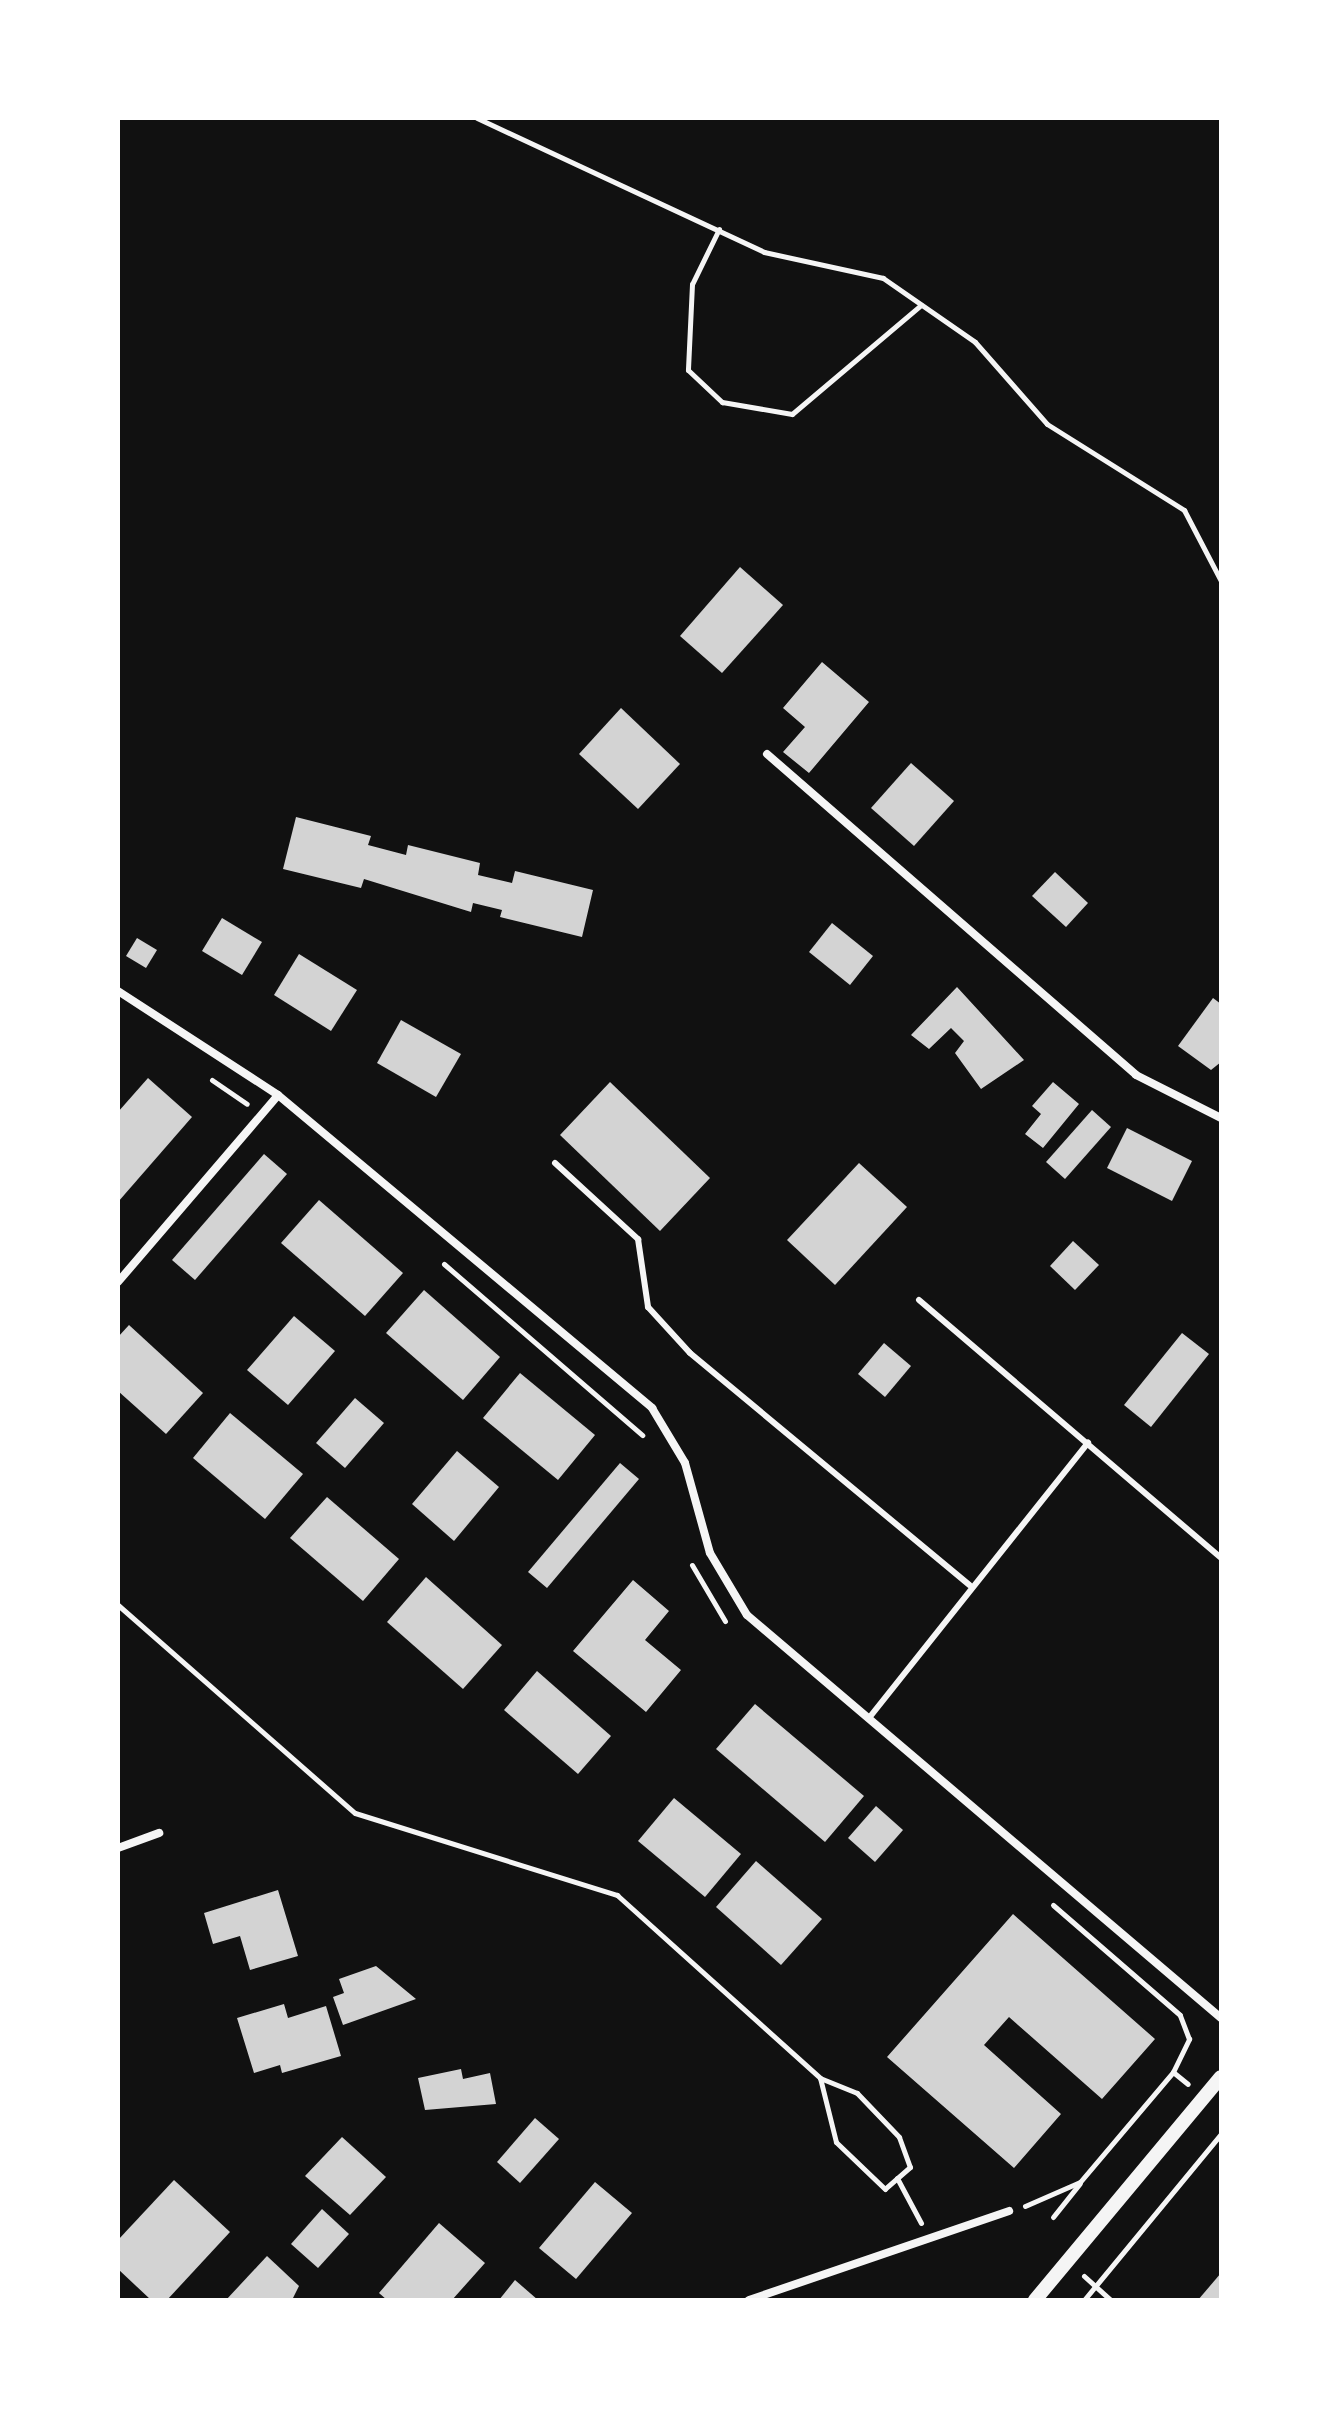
<!DOCTYPE html>
<style>
body{margin:0}
#map{position:relative;width:1339px;height:2418px;overflow:hidden;background:#111;font-family:Commissioner,sans-serif}
div>[style]{position:absolute}
.building>*{inset:0;background:#d3d3d3}
.path>*{height:5px;margin:-2.5px;padding:0 2.5px;transform-origin:2.5px;border-radius:2.5px;background:#f5f5f5}
.service>*{height:6px;margin:-3px;padding:0 3px;transform-origin:3px;border-radius:3px;background:#f5f5f5}
.minor>*{height:8px;margin:-4px;padding:0 4px;transform-origin:4px;border-radius:4px;background:#f5f5f5}
.tertiary>*{height:14px;margin:-7px;padding:0 7px;transform-origin:7px;border-radius:7px;background:#f5f5f5}
span{translate:-50% -50%;white-space:nowrap;text-align:center;line-height:1.15;-webkit-text-stroke:7px #fff;paint-order:stroke}
.frame{position:absolute;inset:0;border:120px solid #fff;pointer-events:none}
</style>
<div id="map">
<div class="building">
<i style="clip-path:polygon(740px 567px,783px 605px,722px 673px,680px 636px)"></i>
<i style="clip-path:polygon(822px 662px,869px 702px,809px 773px,783px 752px,805px 727px,783px 708px)"></i>
<i style="clip-path:polygon(621px 708px,680px 764px,638px 809px,579px 754px)"></i>
<i style="clip-path:polygon(911px 763px,954px 801px,914px 846px,871px 808px)"></i>
<i style="clip-path:polygon(296px 817px,371px 836px,368px 845px,406px 855px,408px 845px,480px 863px,478px 875px,512px 883px,515px 871px,593px 890px,582px 937px,500px 917px,502px 910px,473px 903px,471px 912px,364px 879px,361px 888px,283px 869px)"></i>
<i style="clip-path:polygon(1055px 872px,1088px 903px,1066px 927px,1032px 896px)"></i>
<i style="clip-path:polygon(222px 918px,262px 942px,242px 975px,202px 951px)"></i>
<i style="clip-path:polygon(832px 923px,873px 956px,850px 985px,809px 952px)"></i>
<i style="clip-path:polygon(137px 938px,157px 950px,146px 968px,126px 956px)"></i>
<i style="clip-path:polygon(299px 954px,357px 990px,331px 1031px,274px 995px)"></i>
<i style="clip-path:polygon(957px 987px,1024px 1060px,981px 1089px,955px 1053px,964px 1041px,951px 1028px,929px 1049px,911px 1035px)"></i>
<i style="clip-path:polygon(1213px 998px,1221px 1004px,1221px 1062px,1211px 1070px,1178px 1046px)"></i>
<i style="clip-path:polygon(401px 1020px,461px 1054px,436px 1097px,377px 1063px)"></i>
<i style="clip-path:polygon(148px 1078px,192px 1117px,118px 1202px,118px 1112px)"></i>
<i style="clip-path:polygon(610px 1082px,710px 1178px,660px 1231px,560px 1135px)"></i>
<i style="clip-path:polygon(1053px 1082px,1079px 1104px,1043px 1148px,1025px 1134px,1041px 1114px,1032px 1106px)"></i>
<i style="clip-path:polygon(1092px 1110px,1111px 1127px,1065px 1179px,1046px 1162px)"></i>
<i style="clip-path:polygon(1127px 1128px,1192px 1161px,1172px 1201px,1107px 1168px)"></i>
<i style="clip-path:polygon(264px 1154px,287px 1174px,195px 1280px,172px 1260px)"></i>
<i style="clip-path:polygon(859px 1163px,907px 1207px,835px 1285px,787px 1240px)"></i>
<i style="clip-path:polygon(319px 1200px,403px 1273px,365px 1316px,281px 1243px)"></i>
<i style="clip-path:polygon(1073px 1241px,1099px 1265px,1075px 1290px,1050px 1266px)"></i>
<i style="clip-path:polygon(424px 1290px,500px 1357px,463px 1400px,386px 1333px)"></i>
<i style="clip-path:polygon(294px 1316px,335px 1351px,288px 1405px,247px 1370px)"></i>
<i style="clip-path:polygon(129px 1325px,203px 1393px,166px 1434px,118px 1391px,118px 1337px)"></i>
<i style="clip-path:polygon(1182px 1333px,1209px 1354px,1151px 1427px,1124px 1405px)"></i>
<i style="clip-path:polygon(884px 1343px,911px 1366px,885px 1397px,858px 1374px)"></i>
<i style="clip-path:polygon(520px 1373px,595px 1435px,558px 1480px,483px 1418px)"></i>
<i style="clip-path:polygon(355px 1398px,384px 1423px,345px 1468px,316px 1443px)"></i>
<i style="clip-path:polygon(230px 1413px,303px 1474px,265px 1519px,193px 1458px)"></i>
<i style="clip-path:polygon(457px 1451px,499px 1487px,454px 1541px,412px 1504px)"></i>
<i style="clip-path:polygon(620px 1463px,639px 1479px,547px 1588px,528px 1572px)"></i>
<i style="clip-path:polygon(327px 1497px,399px 1559px,363px 1601px,290px 1538px)"></i>
<i style="clip-path:polygon(426px 1577px,502px 1645px,463px 1689px,387px 1622px)"></i>
<i style="clip-path:polygon(633px 1580px,669px 1611px,645px 1640px,681px 1670px,646px 1712px,573px 1651px)"></i>
<i style="clip-path:polygon(537px 1671px,611px 1736px,578px 1774px,504px 1710px)"></i>
<i style="clip-path:polygon(755px 1704px,864px 1796px,825px 1842px,716px 1749px)"></i>
<i style="clip-path:polygon(674px 1798px,741px 1854px,705px 1897px,638px 1841px)"></i>
<i style="clip-path:polygon(876px 1806px,903px 1830px,875px 1862px,848px 1838px)"></i>
<i style="clip-path:polygon(756px 1861px,822px 1919px,781px 1965px,716px 1907px)"></i>
<i style="clip-path:polygon(278px 1890px,298px 1956px,250px 1970px,240px 1936px,213px 1944px,204px 1913px)"></i>
<i style="clip-path:polygon(1013px 1914px,1155px 2039px,1102px 2099px,1009px 2017px,984px 2045px,1061px 2114px,1014px 2168px,887px 2057px)"></i>
<i style="clip-path:polygon(376px 1966px,416px 1999px,343px 2025px,333px 1997px,344px 1993px,339px 1979px)"></i>
<i style="clip-path:polygon(284px 2004px,288px 2018px,326px 2006px,341px 2056px,282px 2073px,280px 2065px,254px 2073px,237px 2018px)"></i>
<i style="clip-path:polygon(461px 2069px,463px 2079px,490px 2073px,496px 2104px,425px 2110px,418px 2078px)"></i>
<i style="clip-path:polygon(535px 2118px,559px 2139px,520px 2183px,497px 2162px)"></i>
<i style="clip-path:polygon(342px 2137px,386px 2177px,350px 2215px,305px 2176px)"></i>
<i style="clip-path:polygon(174px 2180px,230px 2232px,167px 2300px,151px 2300px,118px 2269px,118px 2240px)"></i>
<i style="clip-path:polygon(595px 2182px,632px 2213px,576px 2279px,539px 2248px)"></i>
<i style="clip-path:polygon(322px 2209px,349px 2234px,318px 2268px,291px 2244px)"></i>
<i style="clip-path:polygon(439px 2223px,485px 2263px,452px 2300px,387px 2300px,379px 2293px)"></i>
<i style="clip-path:polygon(267px 2256px,299px 2286px,292px 2300px,226px 2300px)"></i>
<i style="clip-path:polygon(1221px 2273px,1221px 2300px,1198px 2300px)"></i>
<i style="clip-path:polygon(515px 2280px,538px 2300px,499px 2300px)"></i>
</div>
<div class="path">
<i style="left:477px;top:118px;width:317px;rotate:25deg"></i>
<i style="left:764px;top:252px;width:122px;rotate:12.3deg"></i>
<i style="left:883px;top:278px;width:112px;rotate:34.8deg"></i>
<i style="left:975px;top:342px;width:109px;rotate:48.7deg"></i>
<i style="left:1047px;top:424px;width:162px;rotate:32.1deg"></i>
<i style="left:1184px;top:510px;width:80px;rotate:62.5deg"></i>
<i style="left:719px;top:229px;width:61px;rotate:116.1deg"></i>
<i style="left:692px;top:284px;width:86px;rotate:92.7deg"></i>
<i style="left:688px;top:370px;width:47px;rotate:43.3deg"></i>
<i style="left:722px;top:402px;width:71px;rotate:9.7deg"></i>
<i style="left:792px;top:414px;width:169px;rotate:-40.2deg"></i>
<i style="left:212px;top:1080px;width:42px;rotate:34.4deg"></i>
<i style="left:444px;top:1264px;width:262px;rotate:40.8deg"></i>
<i style="left:692px;top:1565px;width:65px;rotate:59.5deg"></i>
<i style="left:118px;top:1605px;width:315px;rotate:41.3deg"></i>
<i style="left:355px;top:1813px;width:275px;rotate:17.4deg"></i>
<i style="left:617px;top:1895px;width:273px;rotate:42deg"></i>
<i style="left:820px;top:2078px;width:40px;rotate:22deg"></i>
<i style="left:857px;top:2093px;width:61px;rotate:46.3deg"></i>
<i style="left:899px;top:2137px;width:32px;rotate:70deg"></i>
<i style="left:910px;top:2167px;width:33px;rotate:139deg"></i>
<i style="left:885px;top:2189px;width:68px;rotate:-136.2deg"></i>
<i style="left:836px;top:2142px;width:66px;rotate:-104deg"></i>
<i style="left:1173px;top:2072px;width:19px;rotate:39deg"></i>
<i style="left:897px;top:2178px;width:51px;rotate:61.9deg"></i>
<i style="left:1025px;top:2206px;width:60px;rotate:-23.6deg"></i>
<i style="left:1080px;top:2182px;width:144px;rotate:-49.8deg"></i>
<i style="left:1173px;top:2072px;width:37px;rotate:-64deg"></i>
<i style="left:1189px;top:2039px;width:26px;rotate:-111deg"></i>
<i style="left:1180px;top:2015px;width:168px;rotate:-139.1deg"></i>
<i style="left:1053px;top:2217px;width:43px;rotate:-51.5deg"></i>
<i style="left:1084px;top:2276px;width:36px;rotate:42deg"></i>
<i style="left:1084px;top:2300px;width:215px;rotate:-50.5deg"></i>
</div>
<div class="service">
<i style="left:555px;top:1163px;width:113px;rotate:42.5deg"></i>
<i style="left:638px;top:1239px;width:69px;rotate:81.6deg"></i>
<i style="left:648px;top:1307px;width:62px;rotate:47.6deg"></i>
<i style="left:690px;top:1353px;width:363px;rotate:39.7deg"></i>
<i style="left:919px;top:1300px;width:397px;rotate:40.5deg"></i>
<i style="left:869px;top:1718px;width:352px;rotate:-51.5deg"></i>
</div>
<div class="minor">
<i style="left:767px;top:754px;width:489px;rotate:41deg"></i>
<i style="left:1136px;top:1075px;width:95px;rotate:26.8deg"></i>
<i style="left:118px;top:991px;width:191px;rotate:33deg"></i>
<i style="left:278px;top:1095px;width:488px;rotate:39.9deg"></i>
<i style="left:652px;top:1408px;width:64px;rotate:59deg"></i>
<i style="left:685px;top:1463px;width:93px;rotate:74.5deg"></i>
<i style="left:710px;top:1553px;width:72px;rotate:59.2deg"></i>
<i style="left:747px;top:1615px;width:622px;rotate:40.37deg"></i>
<i style="left:118px;top:1282px;width:246px;rotate:-49.4deg"></i>
<i style="left:118px;top:1848px;width:44px;rotate:-20.1deg"></i>
<i style="left:749px;top:2300px;width:275px;rotate:-18.9deg"></i>
</div>
<div class="tertiary">
<i style="left:1035px;top:2300px;width:290px;rotate:-50.2deg"></i>
</div>
<div class="frame"></div>
</div>
